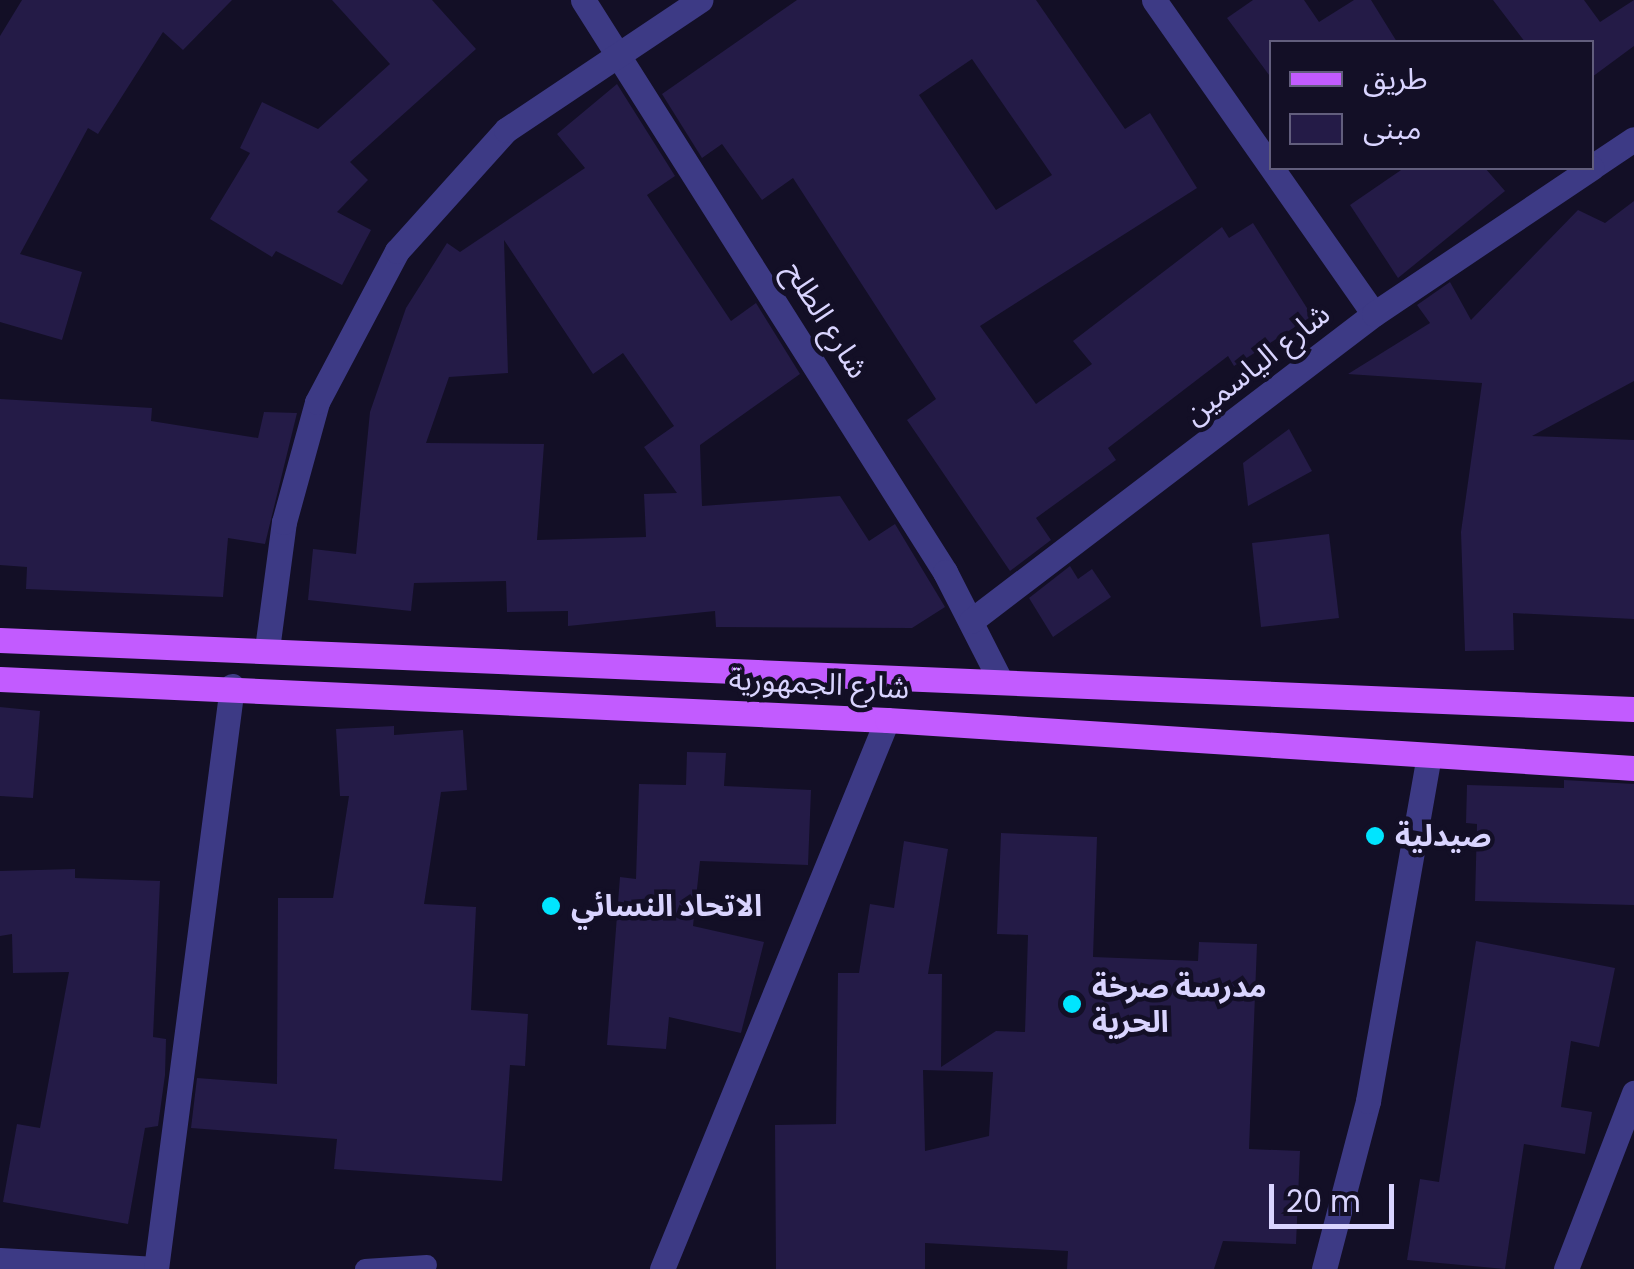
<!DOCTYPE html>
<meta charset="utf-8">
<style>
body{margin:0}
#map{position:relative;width:1634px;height:1269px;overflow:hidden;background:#130f26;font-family:Poppins,"Noto Sans Arabic",sans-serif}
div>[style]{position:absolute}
.building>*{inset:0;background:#241b47}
.lane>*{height:20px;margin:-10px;padding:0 10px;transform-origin:10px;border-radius:10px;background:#3d3a85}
.street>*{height:25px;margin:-12.5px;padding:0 12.5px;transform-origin:12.5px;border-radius:12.5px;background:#3d3a85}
.primary>*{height:25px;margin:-12.5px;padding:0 12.5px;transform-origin:12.5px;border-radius:12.5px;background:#c25bff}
.dots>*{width:28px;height:28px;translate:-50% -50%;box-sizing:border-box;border:5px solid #130f26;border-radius:50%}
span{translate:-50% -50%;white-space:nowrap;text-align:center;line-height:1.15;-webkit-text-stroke:9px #130f26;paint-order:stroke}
.street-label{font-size:30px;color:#d9d4ff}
.poi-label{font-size:30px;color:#d9d4ff;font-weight:700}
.left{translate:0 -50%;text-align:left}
.legend{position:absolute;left:1269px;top:40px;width:325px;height:130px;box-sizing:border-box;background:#130f26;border:2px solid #625e7d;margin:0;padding:12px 18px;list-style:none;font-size:30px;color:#d9d4ff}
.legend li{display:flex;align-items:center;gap:20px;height:50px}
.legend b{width:50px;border:2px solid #625e7d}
.scale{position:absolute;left:1269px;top:1184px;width:125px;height:45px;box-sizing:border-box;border:5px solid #d9d4ff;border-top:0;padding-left:12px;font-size:30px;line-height:35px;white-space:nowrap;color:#d9d4ff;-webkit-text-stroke:8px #130f26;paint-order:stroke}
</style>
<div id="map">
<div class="building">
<i style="clip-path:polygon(22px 0,232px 0,183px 50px,163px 32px,98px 134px,88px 128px,20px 254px,82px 272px,62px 340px,0 322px,0 36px)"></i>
<i style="clip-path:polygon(332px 0,432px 0,476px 49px,350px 162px,368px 180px,337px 212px,371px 230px,342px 285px,276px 251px,272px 257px,210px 219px,250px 153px,240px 148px,262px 102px,318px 129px,390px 64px)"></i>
<i style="clip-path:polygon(evenodd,797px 0,1036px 0,1125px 129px,1150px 113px,1197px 188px,980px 326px,1036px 404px,1092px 364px,1073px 341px,1222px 227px,1229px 238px,1253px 223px,1312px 316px,1234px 366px,1228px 356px,1108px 448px,1116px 460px,1036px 518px,1051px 540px,1010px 571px,907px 420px,936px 399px,793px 178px,762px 200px,722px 144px,702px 158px,662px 94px,797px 0,972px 59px,1052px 175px,996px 210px,919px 95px,972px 59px)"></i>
<i style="clip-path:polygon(1253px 0,1304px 0,1319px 22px,1354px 0,1371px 0,1397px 42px,1272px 42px,1272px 79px,1227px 18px)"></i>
<i style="clip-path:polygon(1493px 0,1584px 0,1600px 22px,1634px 0,1634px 46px,1592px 77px,1592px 42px,1525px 42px)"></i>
<i style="clip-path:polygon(evenodd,617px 84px,675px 176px,647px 195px,731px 321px,756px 303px,800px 374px,700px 445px,702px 506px,840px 496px,869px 541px,895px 524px,945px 607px,912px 628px,716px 627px,715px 611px,568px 626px,568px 611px,507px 612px,506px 581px,414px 583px,411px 611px,308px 600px,313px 549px,356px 554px,370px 412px,406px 308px,447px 243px,460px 252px,585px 168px,557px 134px,617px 84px,504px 240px,593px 374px,623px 353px,674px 426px,644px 447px,677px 493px,644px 494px,646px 537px,537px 540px,544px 444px,426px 443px,449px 377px,508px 373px,504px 240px)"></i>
<i style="clip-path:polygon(1404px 168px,1485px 168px,1505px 191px,1398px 278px,1350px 205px)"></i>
<i style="clip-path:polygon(1634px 201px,1634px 381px,1532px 436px,1634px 440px,1634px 619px,1513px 613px,1514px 650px,1465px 651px,1461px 532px,1482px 383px,1348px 374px,1430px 323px,1417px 305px,1450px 282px,1471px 320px,1578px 210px,1605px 223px)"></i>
<i style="clip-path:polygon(0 399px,152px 408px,151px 421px,258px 438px,264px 412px,297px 413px,265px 544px,228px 538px,223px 597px,26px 589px,27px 567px,0 565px)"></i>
<i style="clip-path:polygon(1289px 429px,1312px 471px,1248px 506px,1243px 463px)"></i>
<i style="clip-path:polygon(1329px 534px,1339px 618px,1261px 627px,1252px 543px)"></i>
<i style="clip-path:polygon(1070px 566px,1078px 579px,1092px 569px,1111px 597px,1053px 637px,1029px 598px)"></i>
<i style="clip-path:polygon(0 707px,40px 711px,33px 798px,0 796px)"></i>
<i style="clip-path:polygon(394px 726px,394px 735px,463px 730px,467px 790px,441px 792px,424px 904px,476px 907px,471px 1010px,528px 1014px,525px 1066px,510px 1065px,502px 1181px,334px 1169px,337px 1139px,191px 1128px,197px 1078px,277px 1084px,278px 898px,333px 898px,349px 796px,340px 796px,336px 729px)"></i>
<i style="clip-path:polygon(687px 752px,726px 753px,724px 786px,811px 790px,808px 865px,700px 861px,693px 926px,764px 942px,741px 1033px,669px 1017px,666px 1049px,607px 1045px,620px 877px,636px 879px,639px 784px,686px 785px)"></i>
<i style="clip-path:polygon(1564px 780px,1634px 784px,1634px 905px,1475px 901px,1477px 824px,1466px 823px,1467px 785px,1564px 788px)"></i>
<i style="clip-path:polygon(evenodd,1001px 833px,1097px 837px,1093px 957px,1198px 961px,1199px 942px,1257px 944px,1249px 1149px,1300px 1151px,1296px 1244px,1223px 1241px,1214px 1269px,1067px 1269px,1068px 1251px,925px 1243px,925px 1269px,776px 1269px,775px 1125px,836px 1124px,838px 973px,859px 973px,870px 904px,894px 908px,904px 841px,948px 849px,928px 974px,942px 974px,941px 1067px,996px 1031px,1025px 1032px,1028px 935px,997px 934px,1001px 833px,923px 1070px,993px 1072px,989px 1136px,925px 1151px,923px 1070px)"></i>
<i style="clip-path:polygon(75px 869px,75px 878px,160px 881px,153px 1037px,166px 1039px,165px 1075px,158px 1126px,145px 1128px,128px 1224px,3px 1202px,17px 1124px,40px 1128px,69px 972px,13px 973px,12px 934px,0 936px,0 871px)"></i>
<i style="clip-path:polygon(1476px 941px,1615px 968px,1599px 1047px,1571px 1041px,1561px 1107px,1592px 1112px,1585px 1154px,1524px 1144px,1505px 1269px,1407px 1260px,1420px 1179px,1439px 1182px)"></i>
</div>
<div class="lane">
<i style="left:365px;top:1269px;width:62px;rotate:-3.7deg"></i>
</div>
<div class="street">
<i style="left:583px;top:0;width:677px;rotate:57.67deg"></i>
<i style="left:945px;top:572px;width:123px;rotate:63deg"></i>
<i style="left:1154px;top:0;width:383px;rotate:55deg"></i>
<i style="left:1592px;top:167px;width:50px;rotate:-33.7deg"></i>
<i style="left:971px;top:621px;width:507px;rotate:-37.3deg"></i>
<i style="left:1374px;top:314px;width:262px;rotate:-33.9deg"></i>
<i style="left:267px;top:649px;width:128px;rotate:-82.4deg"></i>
<i style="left:284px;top:522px;width:124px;rotate:-74.6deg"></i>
<i style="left:317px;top:402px;width:171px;rotate:-62.1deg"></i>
<i style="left:397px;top:251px;width:163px;rotate:-48deg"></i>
<i style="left:506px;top:130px;width:234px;rotate:-33.8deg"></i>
<i style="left:0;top:1260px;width:156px;rotate:3.3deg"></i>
<i style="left:156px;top:1269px;width:588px;rotate:-82.57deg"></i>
<i style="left:662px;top:1269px;width:593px;rotate:-67.71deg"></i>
<i style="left:1324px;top:1269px;width:174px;rotate:-75.3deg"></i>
<i style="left:1368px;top:1101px;width:350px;rotate:-80deg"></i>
<i style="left:1566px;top:1269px;width:189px;rotate:-68.9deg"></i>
</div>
<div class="primary">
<i style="left:0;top:640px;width:1635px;rotate:2.42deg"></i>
<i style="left:0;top:679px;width:888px;rotate:2.65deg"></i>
<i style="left:887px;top:720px;width:749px;rotate:3.68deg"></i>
</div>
<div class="dots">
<i style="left:1375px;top:836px;background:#00e5ff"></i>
<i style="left:551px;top:906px;background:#00e5ff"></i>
<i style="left:1072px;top:1004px;background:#00e5ff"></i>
</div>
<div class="street-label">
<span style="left:826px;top:320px;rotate:58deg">شارع الطلح</span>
<span style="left:1257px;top:364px;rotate:-38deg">شارع الياسمين</span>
<span style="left:819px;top:684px;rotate:3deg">شارع الجمهورية</span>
</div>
<div class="poi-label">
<span class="left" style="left:1395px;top:836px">صيدلية</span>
<span class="left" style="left:571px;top:906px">الاتحاد النسائي</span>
<span class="left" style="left:1092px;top:1004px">مدرسة صرخة<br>الحرية</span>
</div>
<ul class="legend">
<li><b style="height:12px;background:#c25bff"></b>طريق</li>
<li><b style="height:28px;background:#241b47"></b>مبنى</li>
</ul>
<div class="scale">20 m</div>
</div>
